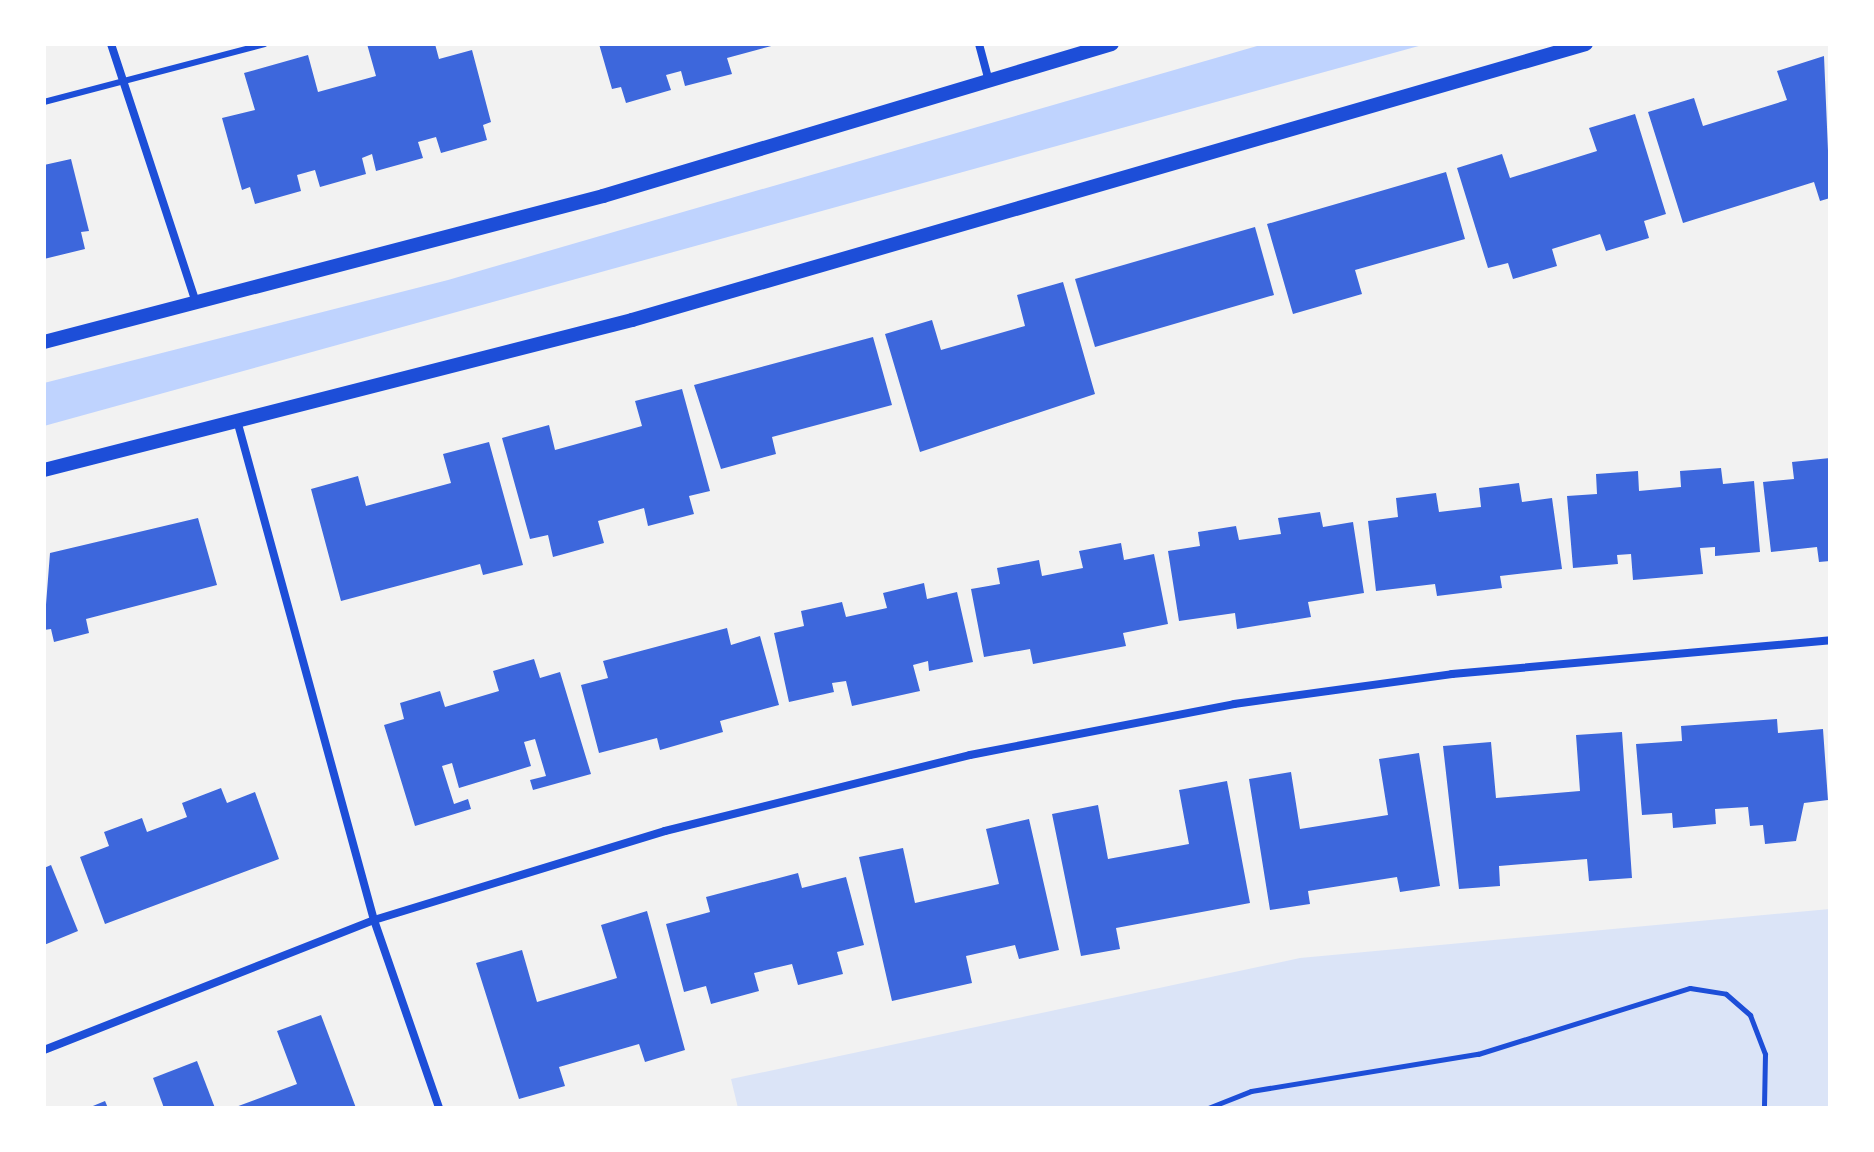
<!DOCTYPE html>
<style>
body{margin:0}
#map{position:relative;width:1874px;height:1152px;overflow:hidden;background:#f2f2f2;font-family:"Archivo Narrow",sans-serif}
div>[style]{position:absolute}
.green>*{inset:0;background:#dbe4f7}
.water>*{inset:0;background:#bfd3fe}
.building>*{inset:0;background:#3d67dc}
.path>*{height:5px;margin:-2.5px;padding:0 2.5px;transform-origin:2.5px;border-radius:2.5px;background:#1d4ed8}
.service>*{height:6px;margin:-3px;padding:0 3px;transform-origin:3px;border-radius:3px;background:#1d4ed8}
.minor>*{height:8px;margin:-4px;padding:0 4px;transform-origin:4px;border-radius:4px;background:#1d4ed8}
.tertiary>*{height:14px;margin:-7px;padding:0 7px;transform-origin:7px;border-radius:7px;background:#1d4ed8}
span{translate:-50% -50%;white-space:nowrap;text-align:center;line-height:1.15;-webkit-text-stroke:7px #fff;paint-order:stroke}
.frame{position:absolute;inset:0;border:46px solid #fff;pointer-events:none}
</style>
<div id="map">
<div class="green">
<i style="clip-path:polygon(1830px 909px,1830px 1108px,738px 1108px,731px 1079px,1300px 958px)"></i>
</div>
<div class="water">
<i style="clip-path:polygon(1264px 44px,1426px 44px,44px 426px,44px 383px,448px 280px)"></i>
</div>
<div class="building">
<i style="clip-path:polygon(367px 44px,435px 44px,439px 59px,472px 50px,491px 122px,483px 125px,487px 140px,441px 153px,436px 137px,418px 142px,423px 158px,376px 171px,372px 154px,362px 158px,366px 174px,320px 187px,315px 170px,297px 175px,301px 191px,255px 204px,250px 187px,242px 190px,222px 118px,255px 110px,244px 73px,308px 55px,318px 92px,376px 76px)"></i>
<i style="clip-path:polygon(599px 44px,775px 44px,775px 45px,727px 58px,732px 74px,685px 86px,681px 71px,666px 75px,671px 90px,626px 103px,621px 87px,612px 89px)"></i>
<i style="clip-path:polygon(1824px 56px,1830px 198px,1820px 201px,1814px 182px,1683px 223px,1648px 112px,1694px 98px,1703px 126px,1787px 100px,1777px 71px)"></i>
<i style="clip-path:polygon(1635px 114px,1666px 214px,1644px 221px,1649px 238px,1606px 251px,1600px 234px,1552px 249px,1557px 266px,1513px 279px,1508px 263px,1488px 268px,1457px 168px,1502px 154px,1510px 178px,1597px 151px,1589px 128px)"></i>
<i style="clip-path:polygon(71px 159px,89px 231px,81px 232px,85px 249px,44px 259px,44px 165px)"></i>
<i style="clip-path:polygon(1446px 172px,1465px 239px,1355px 270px,1362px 294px,1293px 314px,1267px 224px)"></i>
<i style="clip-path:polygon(1255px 227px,1274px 295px,1095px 347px,1075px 279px)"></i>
<i style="clip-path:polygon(1063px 282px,1095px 394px,920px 452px,885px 334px,932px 320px,941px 350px,1025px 326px,1017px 295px)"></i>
<i style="clip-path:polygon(873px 337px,892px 405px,772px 437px,776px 454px,721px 469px,694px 385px)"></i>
<i style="clip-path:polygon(682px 389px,710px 491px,689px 496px,694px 514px,648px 526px,644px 508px,598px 521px,604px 543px,553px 557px,548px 535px,530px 539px,502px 438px,549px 425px,555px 450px,642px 426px,635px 401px)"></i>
<i style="clip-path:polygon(489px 442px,523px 565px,483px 575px,480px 564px,341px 601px,311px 489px,358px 476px,366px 506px,451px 483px,443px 454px)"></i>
<i style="clip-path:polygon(1830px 458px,1830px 561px,1819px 562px,1817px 547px,1771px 552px,1763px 482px,1794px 479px,1792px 462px)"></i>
<i style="clip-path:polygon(1721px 468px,1723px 484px,1754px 481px,1760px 552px,1715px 556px,1715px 547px,1700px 548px,1703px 574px,1633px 580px,1631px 554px,1617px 555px,1618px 564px,1573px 568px,1567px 496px,1597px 494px,1596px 474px,1638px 471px,1639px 491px,1681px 487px,1680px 471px)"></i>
<i style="clip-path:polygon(1519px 483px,1522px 502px,1552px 498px,1562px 569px,1500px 576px,1502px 588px,1437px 596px,1435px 584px,1376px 591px,1368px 521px,1398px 517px,1396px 498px,1436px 493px,1439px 512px,1481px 507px,1479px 488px)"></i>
<i style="clip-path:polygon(1320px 512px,1323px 527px,1353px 522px,1364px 593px,1308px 602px,1311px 617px,1237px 629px,1235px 613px,1179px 621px,1168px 551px,1200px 546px,1198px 532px,1236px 526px,1239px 540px,1281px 534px,1278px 518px)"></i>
<i style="clip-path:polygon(198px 518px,217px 585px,86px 619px,89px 633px,54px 642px,51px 629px,44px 630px,50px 553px)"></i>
<i style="clip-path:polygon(1121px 543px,1124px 560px,1154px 554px,1168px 624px,1123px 633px,1126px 646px,1033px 664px,1030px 649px,984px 657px,971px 589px,1000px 584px,997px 568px,1039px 560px,1042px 576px,1083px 568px,1079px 551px)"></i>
<i style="clip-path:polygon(924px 583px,927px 599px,957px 592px,973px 662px,929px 671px,928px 661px,913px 665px,920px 691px,852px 706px,846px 681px,832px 683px,834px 692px,789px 702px,774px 633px,804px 626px,801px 611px,842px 602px,846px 617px,887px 608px,883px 593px)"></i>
<i style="clip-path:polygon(727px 628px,731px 645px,760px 636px,779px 705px,720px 721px,723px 732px,660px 750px,657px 738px,599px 753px,581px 685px,608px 678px,603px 661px)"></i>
<i style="clip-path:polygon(534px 659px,540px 678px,560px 672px,591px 774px,533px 790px,530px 780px,546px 776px,535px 739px,524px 742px,531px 766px,459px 788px,452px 763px,442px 766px,454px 804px,468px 799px,471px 809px,415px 826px,384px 725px,404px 719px,400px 703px,440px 691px,445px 707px,499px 691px,493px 671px)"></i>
<i style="clip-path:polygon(1777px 719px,1778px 733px,1823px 729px,1828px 800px,1804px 803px,1796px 841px,1765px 844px,1763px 825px,1750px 826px,1748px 807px,1715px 809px,1716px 824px,1673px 828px,1672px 813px,1642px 815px,1636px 744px,1682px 741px,1681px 726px)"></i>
<i style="clip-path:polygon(1622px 732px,1632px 878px,1589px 881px,1587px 859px,1499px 866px,1500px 886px,1459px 889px,1443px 746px,1491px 742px,1496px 798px,1580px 791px,1576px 735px)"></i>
<i style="clip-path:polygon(1419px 753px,1440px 886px,1400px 892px,1397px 877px,1308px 891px,1310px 904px,1270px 910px,1249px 779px,1291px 772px,1300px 829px,1388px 815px,1379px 759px)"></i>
<i style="clip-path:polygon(1227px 781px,1250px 903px,1116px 928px,1120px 949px,1081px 956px,1052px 814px,1098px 805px,1108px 859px,1189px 844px,1179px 790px)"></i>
<i style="clip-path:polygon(221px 788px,227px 803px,255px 792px,279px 859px,105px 924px,80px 857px,109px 846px,104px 832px,142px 818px,147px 832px,187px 817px,182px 803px)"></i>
<i style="clip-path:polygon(1029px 819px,1059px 950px,1019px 959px,1015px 945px,966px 956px,972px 983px,892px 1001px,859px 857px,903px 848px,915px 903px,999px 884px,986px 829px)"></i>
<i style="clip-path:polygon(51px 865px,78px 931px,44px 945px,44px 868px)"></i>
<i style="clip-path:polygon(798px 873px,802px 888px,846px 877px,864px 945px,837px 952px,843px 974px,798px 985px,792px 964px,754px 973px,759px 991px,711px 1004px,706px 986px,684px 992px,666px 924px,710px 912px,706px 897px)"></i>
<i style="clip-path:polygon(647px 911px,685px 1050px,645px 1062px,639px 1044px,559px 1067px,565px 1086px,519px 1099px,476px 963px,522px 950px,537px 1002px,617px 978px,601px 925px)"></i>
<i style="clip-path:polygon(321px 1015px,356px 1108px,233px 1108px,297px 1084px,277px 1031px)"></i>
<i style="clip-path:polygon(197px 1061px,215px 1108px,164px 1108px,153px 1078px)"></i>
<i style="clip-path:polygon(105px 1101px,108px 1108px,88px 1108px)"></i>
</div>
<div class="path">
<i style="left:1208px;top:1108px;width:46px;rotate:-21.6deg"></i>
<i style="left:1251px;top:1091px;width:230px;rotate:-9.3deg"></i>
<i style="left:1478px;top:1054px;width:222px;rotate:-17.3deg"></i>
<i style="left:1690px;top:988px;width:36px;rotate:9deg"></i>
<i style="left:1726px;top:994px;width:32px;rotate:41deg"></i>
<i style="left:1750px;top:1015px;width:42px;rotate:69deg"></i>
<i style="left:1765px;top:1054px;width:54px;rotate:91.1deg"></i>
</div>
<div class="service">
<i style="left:44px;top:102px;width:228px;rotate:-14.7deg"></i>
</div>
<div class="minor">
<i style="left:111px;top:44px;width:272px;rotate:71.8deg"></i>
<i style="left:979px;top:44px;width:35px;rotate:75deg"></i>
<i style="left:238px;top:424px;width:514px;rotate:74.67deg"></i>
<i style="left:374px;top:920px;width:199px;rotate:70.9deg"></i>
<i style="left:44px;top:1050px;width:355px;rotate:-21.5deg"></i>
<i style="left:374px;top:920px;width:304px;rotate:-17deg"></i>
<i style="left:665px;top:831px;width:314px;rotate:-14deg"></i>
<i style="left:970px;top:755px;width:269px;rotate:-10.9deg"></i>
<i style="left:1234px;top:704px;width:220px;rotate:-7.8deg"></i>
<i style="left:1452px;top:674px;width:380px;rotate:-5.1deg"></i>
</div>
<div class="tertiary">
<i style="left:44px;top:342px;width:578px;rotate:-14.64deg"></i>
<i style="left:603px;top:196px;width:531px;rotate:-16.63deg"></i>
<i style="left:44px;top:470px;width:607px;rotate:-14.31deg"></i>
<i style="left:632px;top:320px;width:993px;rotate:-16.14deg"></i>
</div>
<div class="frame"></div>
</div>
